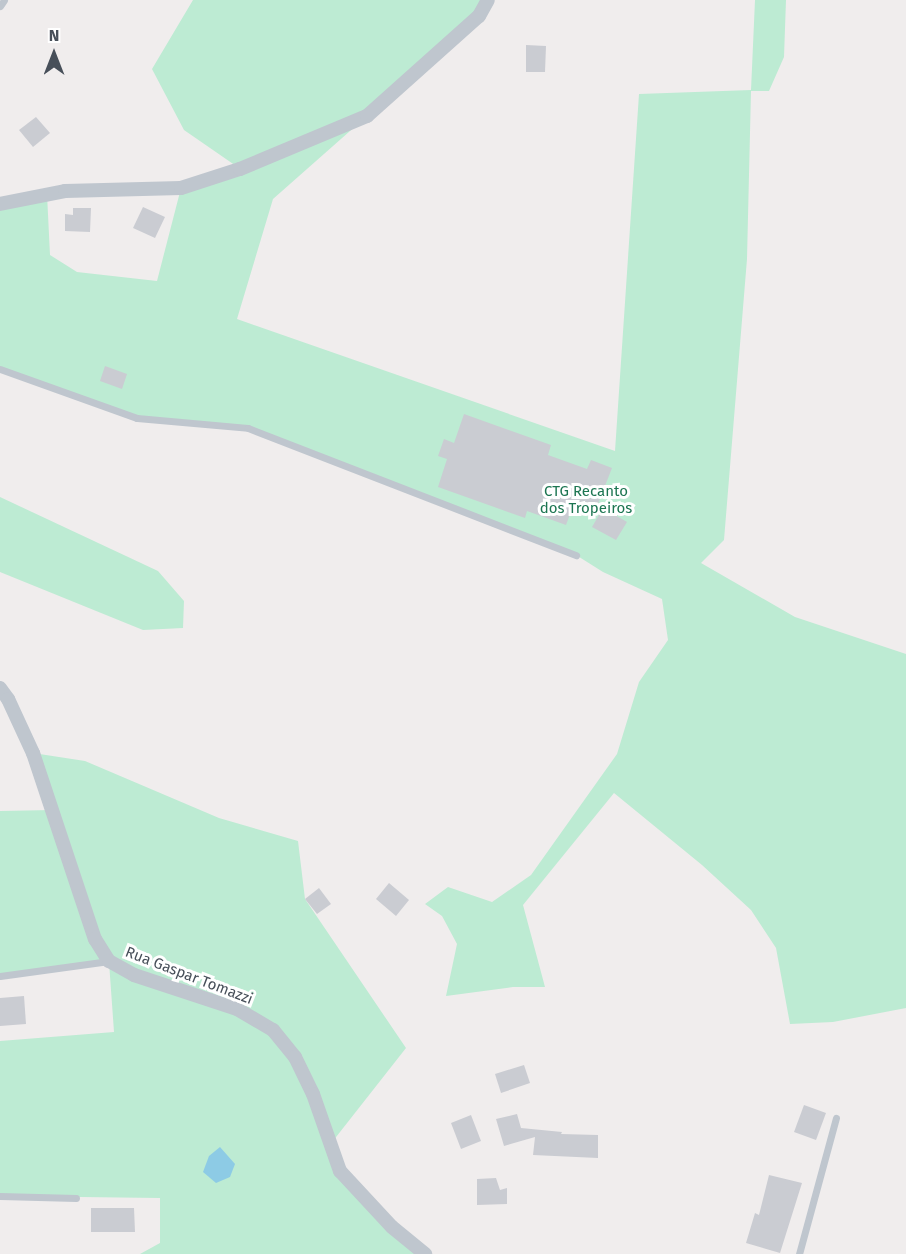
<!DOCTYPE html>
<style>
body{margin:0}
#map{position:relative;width:906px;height:1254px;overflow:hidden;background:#f0eded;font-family:"Fira Sans",sans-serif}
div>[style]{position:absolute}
.green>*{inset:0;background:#bdebd3}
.water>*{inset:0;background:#8dcbe5}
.building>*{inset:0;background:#caccd2}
.service>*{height:7px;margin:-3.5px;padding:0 3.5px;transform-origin:3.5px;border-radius:3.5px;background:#bfc6ce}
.minor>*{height:14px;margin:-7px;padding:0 7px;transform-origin:7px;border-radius:7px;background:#bfc6ce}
span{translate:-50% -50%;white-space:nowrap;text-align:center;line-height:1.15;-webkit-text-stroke:6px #fff;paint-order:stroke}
.park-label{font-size:15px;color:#1c7551}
.street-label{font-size:15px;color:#474f59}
.north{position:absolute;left:24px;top:24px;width:60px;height:60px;-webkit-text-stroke:4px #fff;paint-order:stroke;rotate:0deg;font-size:16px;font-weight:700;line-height:24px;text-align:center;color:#474f59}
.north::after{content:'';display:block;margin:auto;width:21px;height:27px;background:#474f59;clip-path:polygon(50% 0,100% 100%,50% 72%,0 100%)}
</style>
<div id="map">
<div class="green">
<i style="clip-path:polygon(193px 0,488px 0,367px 116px,273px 199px,237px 319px,615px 451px,639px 94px,751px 90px,755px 0,786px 0,784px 57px,769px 91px,751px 91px,747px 259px,724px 540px,701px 563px,795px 617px,906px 654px,906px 1008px,833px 1022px,790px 1024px,776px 948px,751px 910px,702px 865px,614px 793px,523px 905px,545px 987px,513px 987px,446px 996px,457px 944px,442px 916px,425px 904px,448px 887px,492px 902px,531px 875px,617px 754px,639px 682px,668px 640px,662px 599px,603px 572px,576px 555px,248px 428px,137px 418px,0 369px,0 204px,47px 194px,50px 255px,77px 272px,157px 281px,181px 188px,239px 168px,184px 130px,152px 69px)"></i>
<i style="clip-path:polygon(0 497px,158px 571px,184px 601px,183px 628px,143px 630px,0 572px)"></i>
<i style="clip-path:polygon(33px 753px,85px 761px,219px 818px,298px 841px,305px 899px,406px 1048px,329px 1146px,340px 1171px,425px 1254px,140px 1254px,160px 1243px,160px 1198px,0 1196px,0 1041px,114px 1032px,109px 962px,0 976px,0 811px,52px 810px)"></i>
</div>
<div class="water">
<i style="clip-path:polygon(220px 1147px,235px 1164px,230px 1177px,216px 1183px,203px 1172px,209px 1156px)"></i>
</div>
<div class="building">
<i style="clip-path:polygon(526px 45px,546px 46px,545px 72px,526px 72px)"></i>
<i style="clip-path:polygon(36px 117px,50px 133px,33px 147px,19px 130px)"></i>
<i style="clip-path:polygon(143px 207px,165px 217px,155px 238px,133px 228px)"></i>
<i style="clip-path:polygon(73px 208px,91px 208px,90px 232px,65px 231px,65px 214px,73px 215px)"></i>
<i style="clip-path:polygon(105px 366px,127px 374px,122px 389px,100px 381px)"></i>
<i style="clip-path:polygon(464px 414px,551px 445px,548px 455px,587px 469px,591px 460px,612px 468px,596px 509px,575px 501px,566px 525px,527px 511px,525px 518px,438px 487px,447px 459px,438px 456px,444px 439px,454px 443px)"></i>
<i style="clip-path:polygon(603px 508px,627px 522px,616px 540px,592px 527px)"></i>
<i style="clip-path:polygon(389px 883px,409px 900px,396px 916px,376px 899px)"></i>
<i style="clip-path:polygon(319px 888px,331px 904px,317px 914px,305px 899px)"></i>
<i style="clip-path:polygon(24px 996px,26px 1024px,0 1026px,0 998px)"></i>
<i style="clip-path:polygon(524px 1065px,530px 1083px,501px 1093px,495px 1074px)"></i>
<i style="clip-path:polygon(804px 1105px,826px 1113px,816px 1140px,794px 1132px)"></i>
<i style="clip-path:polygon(517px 1114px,521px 1128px,562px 1132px,561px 1134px,598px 1135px,598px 1158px,533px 1155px,535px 1137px,504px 1146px,496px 1119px)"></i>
<i style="clip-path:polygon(471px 1115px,481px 1141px,461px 1149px,451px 1123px)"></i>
<i style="clip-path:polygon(769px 1175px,802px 1183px,780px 1253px,746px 1243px,755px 1213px,759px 1215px)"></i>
<i style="clip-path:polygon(496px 1178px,500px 1190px,507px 1188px,507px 1204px,477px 1205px,477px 1179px)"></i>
<i style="clip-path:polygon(91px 1208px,134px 1208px,135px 1232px,91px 1232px)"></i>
</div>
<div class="service">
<i style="left:0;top:6px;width:7px;rotate:-56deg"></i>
<i style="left:0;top:369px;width:145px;rotate:19.7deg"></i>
<i style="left:137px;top:418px;width:111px;rotate:5.1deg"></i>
<i style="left:248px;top:428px;width:352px;rotate:21.2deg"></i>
<i style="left:0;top:976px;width:110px;rotate:-7.8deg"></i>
<i style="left:0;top:1196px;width:76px;rotate:1.5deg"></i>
<i style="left:799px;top:1254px;width:141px;rotate:-74.8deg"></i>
</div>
<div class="minor">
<i style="left:0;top:204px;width:66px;rotate:-11.3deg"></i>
<i style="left:65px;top:191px;width:116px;rotate:-1.5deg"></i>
<i style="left:181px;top:188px;width:62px;rotate:-17.9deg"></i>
<i style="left:240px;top:169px;width:138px;rotate:-22.7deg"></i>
<i style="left:367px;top:116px;width:150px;rotate:-41.8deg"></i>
<i style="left:479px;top:16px;width:18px;rotate:-61deg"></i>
<i style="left:0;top:688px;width:14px;rotate:54deg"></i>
<i style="left:8px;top:699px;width:60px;rotate:65.2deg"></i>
<i style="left:33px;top:753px;width:196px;rotate:71.6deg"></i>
<i style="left:95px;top:939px;width:26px;rotate:58deg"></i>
<i style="left:109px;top:961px;width:29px;rotate:29deg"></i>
<i style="left:134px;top:975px;width:108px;rotate:18.3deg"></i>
<i style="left:237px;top:1009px;width:42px;rotate:30.3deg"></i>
<i style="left:273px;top:1030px;width:35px;rotate:51deg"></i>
<i style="left:295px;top:1057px;width:41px;rotate:64.1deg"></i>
<i style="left:313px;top:1094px;width:82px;rotate:70.7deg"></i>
<i style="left:340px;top:1171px;width:76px;rotate:47.1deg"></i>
<i style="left:392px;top:1227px;width:43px;rotate:39.3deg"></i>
</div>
<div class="park-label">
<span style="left:586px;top:500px">CTG Recanto<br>dos Tropeiros</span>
</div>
<div class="street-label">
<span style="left:189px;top:976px;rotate:21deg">Rua Gaspar Tomazzi</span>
</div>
<div class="north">N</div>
</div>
